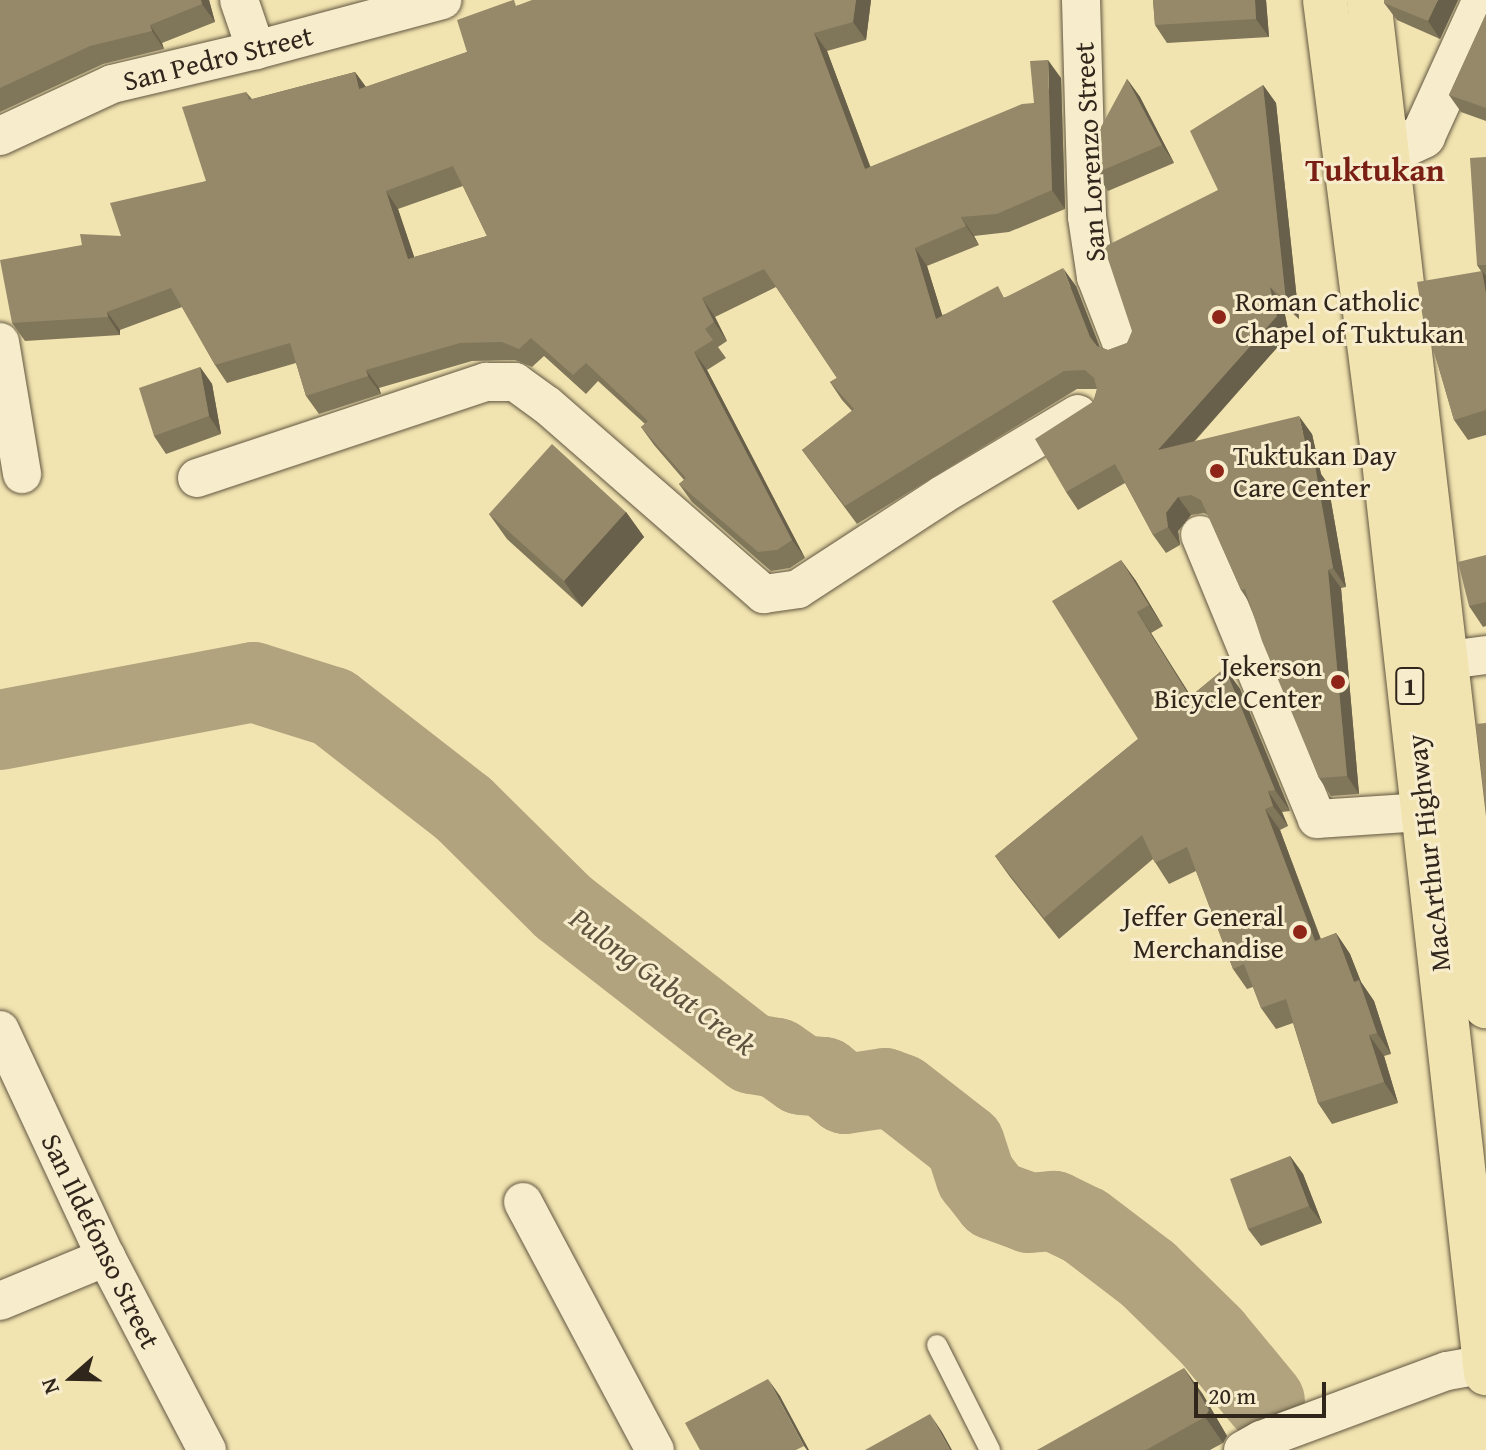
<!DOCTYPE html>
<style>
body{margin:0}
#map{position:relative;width:1486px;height:1450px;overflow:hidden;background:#f2e4b0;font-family:"Gentium Book Plus",serif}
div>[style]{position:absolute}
.river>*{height:80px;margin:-40px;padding:0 40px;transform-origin:40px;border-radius:40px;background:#b0a37e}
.roads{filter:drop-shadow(0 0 2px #615641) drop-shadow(0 0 2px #615641)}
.service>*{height:20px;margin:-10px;padding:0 10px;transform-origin:10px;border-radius:10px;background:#f7edcc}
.minor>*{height:38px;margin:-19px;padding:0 19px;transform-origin:19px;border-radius:19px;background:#f7edcc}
.tertiary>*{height:44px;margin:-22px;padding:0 22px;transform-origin:22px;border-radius:22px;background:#f7edcc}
.trunk>*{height:44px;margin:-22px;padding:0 22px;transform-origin:22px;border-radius:22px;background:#f2e4b0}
.wall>*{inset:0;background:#80765a}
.shaded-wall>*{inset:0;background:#68604a}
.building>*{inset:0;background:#958969}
.dots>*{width:22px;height:22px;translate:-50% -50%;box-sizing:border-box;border:4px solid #f7edcc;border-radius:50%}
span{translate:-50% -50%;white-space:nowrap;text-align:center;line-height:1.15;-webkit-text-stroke:6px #f7edcc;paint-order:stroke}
.shield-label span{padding:2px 6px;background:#f7edcc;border:2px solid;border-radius:6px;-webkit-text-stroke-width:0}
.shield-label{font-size:26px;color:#31261c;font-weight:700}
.street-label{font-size:28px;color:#31261c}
.poi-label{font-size:28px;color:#31261c}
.left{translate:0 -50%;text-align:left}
.right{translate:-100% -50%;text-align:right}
.water-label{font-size:30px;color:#5d523e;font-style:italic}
.quarter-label{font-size:32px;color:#7a1f14;font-weight:700}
.north{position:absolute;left:32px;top:1338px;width:80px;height:80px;-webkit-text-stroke:6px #f7edcc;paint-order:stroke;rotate:250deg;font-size:22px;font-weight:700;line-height:32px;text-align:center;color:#31261c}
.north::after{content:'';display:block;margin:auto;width:28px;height:36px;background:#31261c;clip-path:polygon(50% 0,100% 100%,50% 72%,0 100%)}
.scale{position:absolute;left:1194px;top:1382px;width:132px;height:36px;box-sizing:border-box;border:4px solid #31261c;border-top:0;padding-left:10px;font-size:24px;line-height:28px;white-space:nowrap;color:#31261c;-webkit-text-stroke:6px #f7edcc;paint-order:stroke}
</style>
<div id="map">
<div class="river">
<i style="left:0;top:730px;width:258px;rotate:-10.7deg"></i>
<i style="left:253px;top:682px;width:84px;rotate:17.4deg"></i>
<i style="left:333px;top:707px;width:166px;rotate:37.9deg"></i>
<i style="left:464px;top:809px;width:139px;rotate:44.7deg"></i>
<i style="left:563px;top:907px;width:239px;rotate:37.9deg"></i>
<i style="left:752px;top:1054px;width:25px;rotate:9deg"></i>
<i style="left:777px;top:1058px;width:29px;rotate:35deg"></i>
<i style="left:801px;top:1075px;width:23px;rotate:5deg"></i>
<i style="left:824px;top:1077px;width:27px;rotate:39deg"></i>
<i style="left:845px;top:1094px;width:40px;rotate:-8.5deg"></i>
<i style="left:885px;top:1088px;width:17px;rotate:21deg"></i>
<i style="left:901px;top:1094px;width:81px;rotate:38deg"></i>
<i style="left:965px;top:1144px;width:35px;rotate:72deg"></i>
<i style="left:976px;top:1177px;width:29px;rotate:52deg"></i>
<i style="left:994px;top:1200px;width:37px;rotate:20deg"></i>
<i style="left:1029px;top:1213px;width:25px;rotate:-5deg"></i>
<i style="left:1054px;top:1211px;width:34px;rotate:26deg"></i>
<i style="left:1085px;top:1226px;width:79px;rotate:37.3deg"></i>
<i style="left:1148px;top:1274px;width:90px;rotate:44.5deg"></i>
<i style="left:1212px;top:1337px;width:83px;rotate:50.4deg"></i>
</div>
<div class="roads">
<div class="service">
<i style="left:937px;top:1345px;width:118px;rotate:63.2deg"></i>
</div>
<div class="minor">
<i style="left:239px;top:0;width:53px;rotate:71.2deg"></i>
<i style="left:1081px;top:0;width:217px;rotate:88.4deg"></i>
<i style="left:1087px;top:217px;width:61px;rotate:81.5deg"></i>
<i style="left:1096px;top:277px;width:75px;rotate:68.9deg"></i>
<i style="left:0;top:136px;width:123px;rotate:-24.9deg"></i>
<i style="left:112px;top:84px;width:148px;rotate:-13.3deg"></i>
<i style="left:256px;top:50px;width:193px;rotate:-15deg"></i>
<i style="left:0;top:342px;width:134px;rotate:80.5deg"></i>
<i style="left:197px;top:478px;width:305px;rotate:-18.4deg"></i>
<i style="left:486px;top:382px;width:29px"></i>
<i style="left:515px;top:382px;width:39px;rotate:36deg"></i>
<i style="left:547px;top:405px;width:288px;rotate:41.1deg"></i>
<i style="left:764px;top:594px;width:34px;rotate:-8deg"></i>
<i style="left:798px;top:589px;width:172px;rotate:-33.1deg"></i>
<i style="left:942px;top:495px;width:158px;rotate:-30.8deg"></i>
<i style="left:1200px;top:535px;width:307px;rotate:67.6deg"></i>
<i style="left:1317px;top:819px;width:134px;rotate:-3.8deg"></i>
<i style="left:1418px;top:664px;width:69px;rotate:-7.5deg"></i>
<i style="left:0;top:1030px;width:251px;rotate:65deg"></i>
<i style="left:106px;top:1257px;width:218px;rotate:62.4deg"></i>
<i style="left:523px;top:1202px;width:281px;rotate:62deg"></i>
<i style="left:0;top:1301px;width:115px;rotate:-22.5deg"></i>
<i style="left:1243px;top:1450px;width:21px;rotate:-29deg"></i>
<i style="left:1261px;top:1440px;width:198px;rotate:-20.4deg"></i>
<i style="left:1447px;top:1371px;width:40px;rotate:-10deg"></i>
</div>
<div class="tertiary">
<i style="left:1351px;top:157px;width:38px;rotate:-7deg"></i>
<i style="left:1389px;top:152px;width:38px;rotate:-25deg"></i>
<i style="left:1423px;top:136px;width:149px;rotate:-65.5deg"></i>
</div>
<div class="trunk">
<i style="left:1325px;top:0;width:447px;rotate:82.7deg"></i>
<i style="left:1382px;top:443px;width:936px;rotate:83.62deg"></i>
<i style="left:1369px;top:0;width:1013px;rotate:83.37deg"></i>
</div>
</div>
<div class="wall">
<i style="clip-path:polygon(0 0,209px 0,215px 22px,162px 43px,164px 49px,103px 64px,0 112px)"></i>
<i style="clip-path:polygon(evenodd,871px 0,866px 40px,827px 51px,870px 167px,1034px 103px,1061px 78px,1065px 209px,1009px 232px,974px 236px,979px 245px,927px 266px,942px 315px,1006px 297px,1076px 286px,1100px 347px,1108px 350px,1127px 343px,1218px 190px,1263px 85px,1276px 103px,1299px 319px,1283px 305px,1289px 334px,1195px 441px,1312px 434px,1321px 474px,1328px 484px,1346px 587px,1341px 588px,1359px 794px,1331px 796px,1319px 778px,1249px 602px,1241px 590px,1208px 515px,1204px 513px,1191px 515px,1178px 531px,1180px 545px,1166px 553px,1153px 535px,1125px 483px,1078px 510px,1066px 492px,1097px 389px,1077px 389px,857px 524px,802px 450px,852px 411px,842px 400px,830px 382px,837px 378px,776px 287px,715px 317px,727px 341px,718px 347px,726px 358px,707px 370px,805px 558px,790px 568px,771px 571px,692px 502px,679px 484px,684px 480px,654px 445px,641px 427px,645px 424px,598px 381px,586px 394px,544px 356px,532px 367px,515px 360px,472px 361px,379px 388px,381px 394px,319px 414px,306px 396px,296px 363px,227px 383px,215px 365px,182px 307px,120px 330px,120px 335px,25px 341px,12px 323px,82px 245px,121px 236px,206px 181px,246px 92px,252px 99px,355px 72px,366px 87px,467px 52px,518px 5px,871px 0,463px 186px,487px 236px,414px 257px,398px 209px,463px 186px)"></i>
<i style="clip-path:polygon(1153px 0,1266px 0,1269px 37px,1167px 43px,1155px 25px)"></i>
<i style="clip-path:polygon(1458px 0,1440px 39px,1397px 20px,1384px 3px)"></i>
<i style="clip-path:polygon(1486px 14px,1486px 121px,1461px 112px,1449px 95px)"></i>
<i style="clip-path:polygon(1127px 79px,1140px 97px,1174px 163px,1108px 191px,1096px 173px)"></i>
<i style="clip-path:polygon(1486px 157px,1486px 435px,1468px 440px,1454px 420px,1430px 338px,1425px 331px,1481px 271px,1477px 265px)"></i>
<i style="clip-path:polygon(200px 367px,212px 384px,221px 434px,166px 454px,154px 436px)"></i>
<i style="clip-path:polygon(626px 512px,644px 537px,582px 607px,507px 539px,489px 514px)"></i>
<i style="clip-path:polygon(1486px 555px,1486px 626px,1483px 627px,1469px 606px)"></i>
<i style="clip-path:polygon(1121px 560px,1136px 581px,1163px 626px,1151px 633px,1191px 696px,1225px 668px,1240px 689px,1290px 811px,1282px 812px,1288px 826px,1280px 830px,1321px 939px,1336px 933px,1350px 954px,1361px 982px,1374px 1001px,1391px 1054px,1384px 1056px,1398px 1103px,1332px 1124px,1318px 1103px,1293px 1023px,1276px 1029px,1261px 1008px,1253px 987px,1247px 989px,1233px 969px,1196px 871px,1169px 884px,1153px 859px,1059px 939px,1010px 877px,995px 856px,1138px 739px)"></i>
<i style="clip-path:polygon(1290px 1156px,1303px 1174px,1322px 1223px,1261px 1246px,1248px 1229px)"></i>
<i style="clip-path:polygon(1202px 1393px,1227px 1436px,1223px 1443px,1210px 1450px,1037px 1450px)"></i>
</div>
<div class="shaded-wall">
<i style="clip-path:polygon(201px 0,209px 0,215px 22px,202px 4px)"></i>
<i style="clip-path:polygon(856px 0,871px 0,866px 40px,853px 22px)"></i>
<i style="clip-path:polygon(1255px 0,1266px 0,1269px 37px,1256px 19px)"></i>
<i style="clip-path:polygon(1438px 0,1458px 0,1440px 39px,1428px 21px)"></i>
<i style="clip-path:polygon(150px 25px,162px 43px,164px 49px,152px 31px)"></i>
<i style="clip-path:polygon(814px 33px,827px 51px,878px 187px,865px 169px)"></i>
<i style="clip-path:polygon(1048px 60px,1061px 78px,1065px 209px,1052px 190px)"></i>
<i style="clip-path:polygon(355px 72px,368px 90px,359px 89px)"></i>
<i style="clip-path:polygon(1127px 79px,1140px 97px,1174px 163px,1162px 145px)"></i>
<i style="clip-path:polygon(1263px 85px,1276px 103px,1299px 319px,1286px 301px)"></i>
<i style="clip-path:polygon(386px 191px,398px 209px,421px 277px,408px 259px)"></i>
<i style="clip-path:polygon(961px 217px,974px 236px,979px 245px,966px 226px)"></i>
<i style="clip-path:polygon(915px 248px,927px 266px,949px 337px,936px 319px)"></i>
<i style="clip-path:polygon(1063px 268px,1076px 286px,1103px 356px,1090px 337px)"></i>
<i style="clip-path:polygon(1482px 271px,1486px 276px,1486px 294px)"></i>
<i style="clip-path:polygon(1270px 287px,1283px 305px,1289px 334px,1170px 468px,1158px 450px)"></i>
<i style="clip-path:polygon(702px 298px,715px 317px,727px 341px,714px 322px)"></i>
<i style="clip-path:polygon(107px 312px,120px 330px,120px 335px,108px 317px)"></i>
<i style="clip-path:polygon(694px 352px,707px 370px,805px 558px,792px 540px)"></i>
<i style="clip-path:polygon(200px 367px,212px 384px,221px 434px,209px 416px)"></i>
<i style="clip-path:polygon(366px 370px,379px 388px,381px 394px,368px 376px)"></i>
<i style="clip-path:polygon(1299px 416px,1312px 434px,1321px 474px,1328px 484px,1346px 587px,1333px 568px)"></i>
<i style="clip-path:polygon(1178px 497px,1191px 515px,1178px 531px,1180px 545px,1168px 527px,1166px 513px)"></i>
<i style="clip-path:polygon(626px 512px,644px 537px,582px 607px,564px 581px)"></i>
<i style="clip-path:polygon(1121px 560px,1136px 581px,1163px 626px,1149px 605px)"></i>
<i style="clip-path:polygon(1328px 570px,1341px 588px,1359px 794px,1347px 776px)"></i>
<i style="clip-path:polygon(1137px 612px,1151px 633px,1204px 718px,1190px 697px)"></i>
<i style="clip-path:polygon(1225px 668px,1240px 689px,1290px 811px,1275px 790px)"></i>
<i style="clip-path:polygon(1268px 791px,1282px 812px,1288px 826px,1273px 806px)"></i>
<i style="clip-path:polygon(1265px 809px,1280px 830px,1329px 962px,1315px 941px)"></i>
<i style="clip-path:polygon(1336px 933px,1350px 954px,1361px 982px,1374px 1001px,1391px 1054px,1377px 1033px,1354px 982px)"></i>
<i style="clip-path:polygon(1369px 1035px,1384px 1056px,1398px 1103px,1384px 1082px)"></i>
<i style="clip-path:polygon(1290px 1156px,1303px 1174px,1322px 1223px,1309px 1206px)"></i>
<i style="clip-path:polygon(1184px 1368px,1202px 1393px,1227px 1436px,1223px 1443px,1205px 1417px)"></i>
<i style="clip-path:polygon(768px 1379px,780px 1396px,809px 1450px,807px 1450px,804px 1446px)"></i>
<i style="clip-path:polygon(930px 1414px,942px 1432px,952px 1450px,950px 1450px)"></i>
</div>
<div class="building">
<i style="clip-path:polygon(0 0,201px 0,202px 4px,150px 25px,152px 31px,90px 46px,0 88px)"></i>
<i style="clip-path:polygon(evenodd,513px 0,514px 0,516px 6px,532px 0,856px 0,853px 22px,814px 33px,865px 169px,1022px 104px,1034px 103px,1030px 61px,1048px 60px,1052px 190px,997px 214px,961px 217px,966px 226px,915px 248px,936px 319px,998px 286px,1004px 298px,1063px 268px,1090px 337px,1097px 346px,1108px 350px,1127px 343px,1132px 331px,1104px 247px,1218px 190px,1190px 131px,1263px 85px,1286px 301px,1270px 287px,1277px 316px,1158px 450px,1299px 416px,1311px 466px,1315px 465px,1333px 568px,1328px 570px,1347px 776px,1319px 778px,1262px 641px,1245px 589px,1241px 590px,1201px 500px,1191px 495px,1178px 497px,1166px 513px,1168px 527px,1153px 535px,1115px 464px,1066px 492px,1035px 439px,1094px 401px,1097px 389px,1094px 378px,1085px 370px,1064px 371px,845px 506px,802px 450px,854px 409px,830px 382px,837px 378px,764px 269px,702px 298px,714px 322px,705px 329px,713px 340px,694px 352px,792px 540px,777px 550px,758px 552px,679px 484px,686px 478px,641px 427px,648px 421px,586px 363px,573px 375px,531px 338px,519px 349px,502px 342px,460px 343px,366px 370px,368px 376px,306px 396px,290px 343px,215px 365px,171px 288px,107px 312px,108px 317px,12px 323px,0 260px,82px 245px,80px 234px,121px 236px,110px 203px,206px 181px,182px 107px,246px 92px,249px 100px,355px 72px,359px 89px,467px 52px,457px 20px,513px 0,453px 166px,487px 236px,408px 259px,386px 191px,453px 166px)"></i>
<i style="clip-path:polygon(1153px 0,1255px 0,1256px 19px,1155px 25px)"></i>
<i style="clip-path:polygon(1384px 0,1438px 0,1428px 21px,1384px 3px)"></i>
<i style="clip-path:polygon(1486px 14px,1486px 108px,1449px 95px)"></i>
<i style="clip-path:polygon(1127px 79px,1162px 145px,1096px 173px,1095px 138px)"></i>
<i style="clip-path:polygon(1486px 157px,1486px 265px,1477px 265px,1470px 158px)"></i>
<i style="clip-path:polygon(1482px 271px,1486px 294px,1486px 410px,1454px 420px,1428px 330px,1425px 331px,1417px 282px)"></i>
<i style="clip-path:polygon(200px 367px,209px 416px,154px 436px,139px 388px)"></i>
<i style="clip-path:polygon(552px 444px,626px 512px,564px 581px,489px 514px)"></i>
<i style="clip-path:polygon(1486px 555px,1486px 602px,1469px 606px,1458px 562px)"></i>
<i style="clip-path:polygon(1121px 560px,1149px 605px,1137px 612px,1190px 697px,1225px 668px,1275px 790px,1268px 791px,1273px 806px,1265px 809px,1315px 941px,1336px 933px,1354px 982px,1359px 980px,1377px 1033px,1369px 1035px,1384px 1082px,1318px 1103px,1286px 999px,1261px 1008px,1244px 964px,1233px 969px,1187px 847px,1155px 863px,1142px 835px,1044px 918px,995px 856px,1138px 739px,1052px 601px)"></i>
<i style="clip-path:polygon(1486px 723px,1486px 808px,1476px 724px)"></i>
<i style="clip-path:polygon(1290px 1156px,1309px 1206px,1248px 1229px,1230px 1179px)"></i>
<i style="clip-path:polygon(1184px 1368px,1209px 1410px,1205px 1417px,1146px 1450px,1037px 1450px)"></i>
<i style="clip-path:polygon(768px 1379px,804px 1446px,796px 1450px,700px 1450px,685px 1423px)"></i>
<i style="clip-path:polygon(930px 1414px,950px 1450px,865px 1450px)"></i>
</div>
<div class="dots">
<i style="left:1219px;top:317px;background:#8f2418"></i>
<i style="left:1217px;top:471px;background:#8f2418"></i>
<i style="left:1338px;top:682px;background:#8f2418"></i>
<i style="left:1300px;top:932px;background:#8f2418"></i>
</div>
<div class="shield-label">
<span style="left:1410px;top:686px">1</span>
</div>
<div class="street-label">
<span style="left:218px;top:58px;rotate:-14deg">San Pedro Street</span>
<span style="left:1089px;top:152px;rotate:-93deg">San Lorenzo Street</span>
<span style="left:1428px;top:853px;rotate:-96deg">MacArthur Highway</span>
<span style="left:101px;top:1241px;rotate:64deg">San Ildefonso Street</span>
</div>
<div class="poi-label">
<span class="left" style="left:1235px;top:317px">Roman Catholic<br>Chapel of Tuktukan</span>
<span class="left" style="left:1233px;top:471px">Tuktukan Day<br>Care Center</span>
<span class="right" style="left:1322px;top:682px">Jekerson<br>Bicycle Center</span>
<span class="right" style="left:1284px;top:932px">Jeffer General<br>Merchandise</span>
</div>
<div class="water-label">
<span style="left:663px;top:981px;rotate:37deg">Pulong Gubat Creek</span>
</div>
<div class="quarter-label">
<span style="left:1375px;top:170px">Tuktukan</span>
</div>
<div class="north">N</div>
<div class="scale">20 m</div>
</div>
